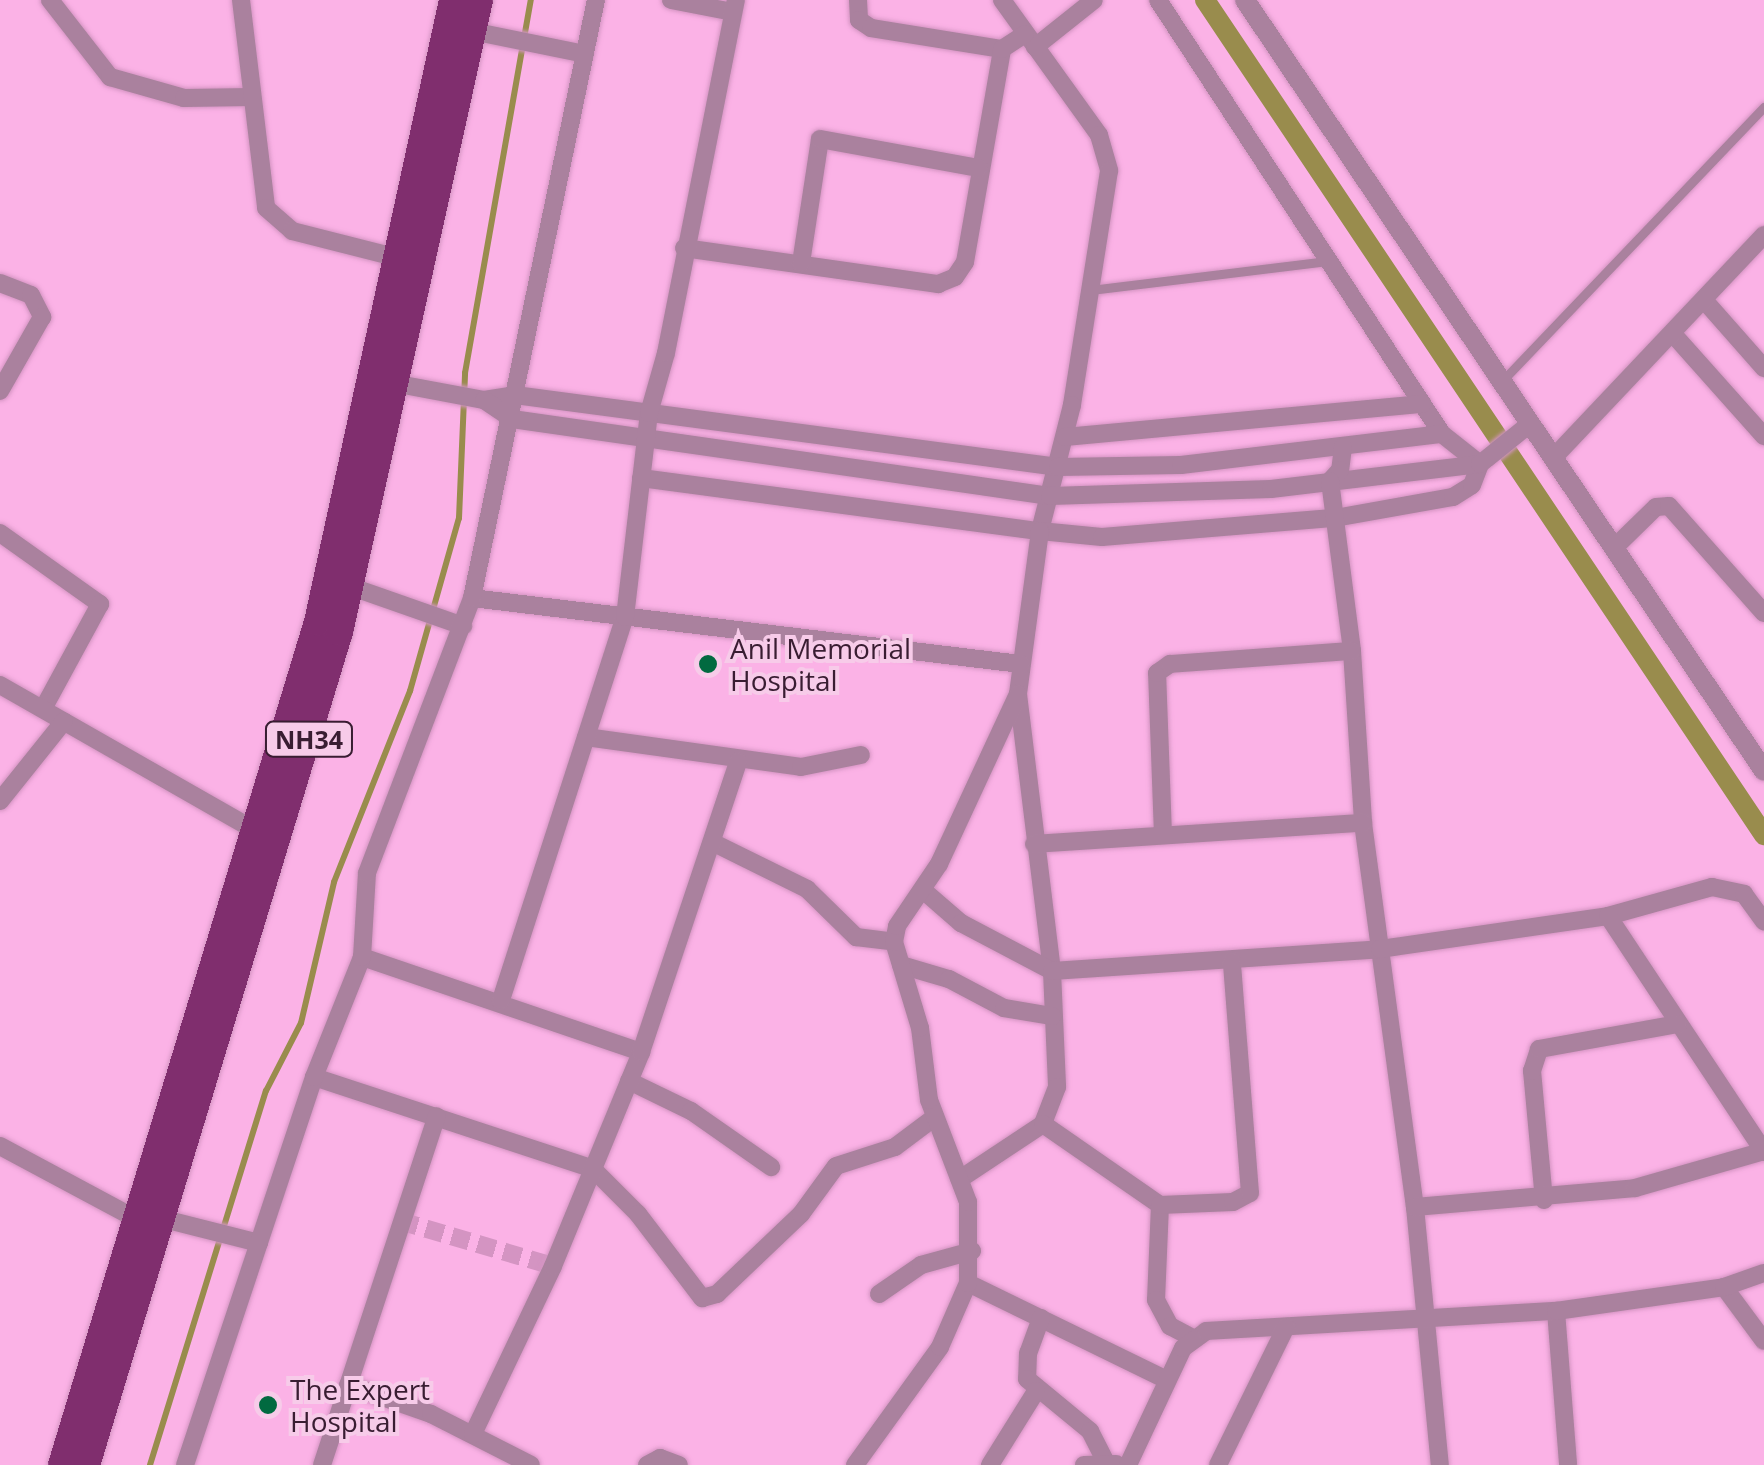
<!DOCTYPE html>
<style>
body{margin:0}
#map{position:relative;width:1764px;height:1465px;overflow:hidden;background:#fbb2e6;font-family:"Open Sans",sans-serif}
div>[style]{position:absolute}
.stream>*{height:6px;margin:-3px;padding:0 3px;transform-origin:3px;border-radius:3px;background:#998c4d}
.canal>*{height:20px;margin:-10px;padding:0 10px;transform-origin:10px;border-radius:10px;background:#998c4d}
.minor-tunnel>*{height:18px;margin-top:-9px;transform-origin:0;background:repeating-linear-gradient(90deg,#d494c2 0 18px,transparent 0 27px)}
.roads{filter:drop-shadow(0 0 2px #d494c2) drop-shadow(0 0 2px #d494c2)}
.service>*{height:9px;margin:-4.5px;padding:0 4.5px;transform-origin:4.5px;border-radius:4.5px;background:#aa819e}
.minor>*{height:18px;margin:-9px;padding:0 9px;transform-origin:9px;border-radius:9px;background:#aa819e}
.tertiary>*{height:20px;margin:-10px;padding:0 10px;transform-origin:10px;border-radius:10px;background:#aa819e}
.trunk>*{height:28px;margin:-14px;padding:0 14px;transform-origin:14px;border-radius:14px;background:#802e6e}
.dots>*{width:28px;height:28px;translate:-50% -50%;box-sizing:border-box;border:5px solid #f7cbe9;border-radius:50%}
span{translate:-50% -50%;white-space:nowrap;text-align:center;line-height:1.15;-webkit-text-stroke:8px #f7cbe9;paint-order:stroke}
.shield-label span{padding:2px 8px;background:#f7cbe9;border:2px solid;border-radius:8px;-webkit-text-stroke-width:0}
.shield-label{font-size:25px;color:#391d32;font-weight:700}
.poi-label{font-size:28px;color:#391d32}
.left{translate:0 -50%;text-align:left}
</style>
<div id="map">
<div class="stream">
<i style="left:150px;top:1465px;width:392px;rotate:-72.8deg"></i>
<i style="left:266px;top:1091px;width:76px;rotate:-62.8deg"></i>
<i style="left:301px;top:1023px;width:145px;rotate:-76.8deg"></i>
<i style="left:334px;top:882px;width:206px;rotate:-68.3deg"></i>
<i style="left:410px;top:691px;width:180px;rotate:-74.2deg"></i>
<i style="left:459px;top:518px;width:145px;rotate:-87.6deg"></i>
<i style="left:465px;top:373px;width:379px;rotate:-80deg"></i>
</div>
<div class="canal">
<i style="left:1205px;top:0;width:1005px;rotate:56.2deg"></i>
</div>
<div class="minor-tunnel">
<i style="left:400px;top:1221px;width:159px;rotate:16.4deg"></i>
</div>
<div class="roads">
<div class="service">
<i style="left:1091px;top:290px;width:238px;rotate:-7deg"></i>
<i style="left:1503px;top:380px;width:378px;rotate:-46.3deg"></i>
</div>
<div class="minor">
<i style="left:50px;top:0;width:98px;rotate:52.1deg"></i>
<i style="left:110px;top:77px;width:77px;rotate:15.8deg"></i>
<i style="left:184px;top:98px;width:68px;rotate:-0.8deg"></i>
<i style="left:241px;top:0;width:209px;rotate:83.1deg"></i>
<i style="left:266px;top:208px;width:35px;rotate:41deg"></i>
<i style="left:292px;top:231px;width:106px;rotate:14.2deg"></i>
<i style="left:671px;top:0;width:63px;rotate:11deg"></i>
<i style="left:858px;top:0;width:20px;rotate:87deg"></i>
<i style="left:859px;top:20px;width:14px;rotate:34deg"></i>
<i style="left:871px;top:28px;width:133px;rotate:9.1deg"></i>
<i style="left:1002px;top:0;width:166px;rotate:54.3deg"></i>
<i style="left:1099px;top:135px;width:37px;rotate:74deg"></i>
<i style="left:1109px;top:171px;width:237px;rotate:99deg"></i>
<i style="left:1072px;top:405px;width:130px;rotate:104.3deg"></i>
<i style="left:1040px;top:531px;width:62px;rotate:5.5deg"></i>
<i style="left:1102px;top:537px;width:234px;rotate:-4.7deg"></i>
<i style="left:1335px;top:518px;width:120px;rotate:-10.1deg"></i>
<i style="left:1453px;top:497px;width:22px;rotate:-32deg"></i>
<i style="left:1472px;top:485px;width:22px;rotate:-69deg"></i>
<i style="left:1158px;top:0;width:519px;rotate:56.8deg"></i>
<i style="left:1442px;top:434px;width:48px;rotate:38.3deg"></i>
<i style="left:472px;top:31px;width:115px;rotate:11.5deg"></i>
<i style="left:1035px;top:47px;width:75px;rotate:-38.5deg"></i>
<i style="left:684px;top:248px;width:257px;rotate:8.1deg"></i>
<i style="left:938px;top:284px;width:18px;rotate:-22deg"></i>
<i style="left:955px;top:277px;width:18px;rotate:-56deg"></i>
<i style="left:965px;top:262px;width:216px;rotate:-80.1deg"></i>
<i style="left:1002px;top:49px;width:27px;rotate:-33deg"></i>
<i style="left:801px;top:263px;width:125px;rotate:-81.3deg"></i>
<i style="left:820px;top:139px;width:161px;rotate:10.4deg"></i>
<i style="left:0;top:283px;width:33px;rotate:21deg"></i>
<i style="left:31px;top:295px;width:25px;rotate:63deg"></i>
<i style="left:42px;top:317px;width:85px;rotate:119.6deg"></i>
<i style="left:1704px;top:300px;width:91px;rotate:48.6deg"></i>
<i style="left:1673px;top:334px;width:137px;rotate:48.3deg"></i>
<i style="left:393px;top:383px;width:93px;rotate:10.6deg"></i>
<i style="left:484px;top:400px;width:31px;rotate:-9deg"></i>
<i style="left:515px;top:395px;width:548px;rotate:7.55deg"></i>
<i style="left:1058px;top:467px;width:123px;rotate:-0.9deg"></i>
<i style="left:1181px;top:465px;width:263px;rotate:-6.8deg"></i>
<i style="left:484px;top:400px;width:34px;rotate:34deg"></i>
<i style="left:512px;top:419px;width:543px;rotate:8.15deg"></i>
<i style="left:1050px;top:496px;width:221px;rotate:-1.8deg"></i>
<i style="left:1271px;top:489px;width:210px;rotate:-6.8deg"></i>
<i style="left:1480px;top:464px;width:65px;rotate:-38.8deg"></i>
<i style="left:1065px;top:437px;width:359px;rotate:-5.3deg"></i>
<i style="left:1343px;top:447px;width:23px;rotate:97deg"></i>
<i style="left:1340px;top:470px;width:15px;rotate:132deg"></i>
<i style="left:1330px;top:481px;width:171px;rotate:82.6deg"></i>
<i style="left:1352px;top:651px;width:172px;rotate:86.3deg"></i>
<i style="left:1363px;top:823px;width:388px;rotate:82.3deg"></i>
<i style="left:1415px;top:1207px;width:259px;rotate:84.5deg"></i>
<i style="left:1556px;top:455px;width:303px;rotate:-46.6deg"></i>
<i style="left:641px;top:478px;width:403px;rotate:7.6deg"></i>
<i style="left:1040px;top:531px;width:164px;rotate:97.7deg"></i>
<i style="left:1018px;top:694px;width:279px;rotate:83deg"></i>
<i style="left:1052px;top:971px;width:116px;rotate:87.5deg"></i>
<i style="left:1057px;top:1087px;width:40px;rotate:111deg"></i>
<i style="left:1043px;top:1124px;width:100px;rotate:146.5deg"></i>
<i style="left:0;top:533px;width:123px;rotate:35.4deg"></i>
<i style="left:100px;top:604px;width:119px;rotate:118.5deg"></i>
<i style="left:1616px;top:546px;width:56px;rotate:-44.3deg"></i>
<i style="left:1656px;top:507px;width:13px;rotate:-4deg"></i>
<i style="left:1669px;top:506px;width:143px;rotate:48.4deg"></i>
<i style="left:349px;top:586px;width:121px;rotate:19.3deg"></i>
<i style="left:472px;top:598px;width:553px;rotate:6.86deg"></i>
<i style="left:0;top:685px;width:297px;rotate:29.7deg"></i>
<i style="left:586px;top:737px;width:217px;rotate:7.9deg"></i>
<i style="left:801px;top:767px;width:61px;rotate:-11.3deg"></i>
<i style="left:0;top:801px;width:102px;rotate:-51.3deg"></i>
<i style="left:1163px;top:835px;width:162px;rotate:-92.1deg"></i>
<i style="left:1157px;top:673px;width:16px;rotate:-35deg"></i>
<i style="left:1170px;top:664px;width:182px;rotate:-4.1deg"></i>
<i style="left:716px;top:844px;width:102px;rotate:26.3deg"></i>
<i style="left:807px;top:889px;width:69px;rotate:44.4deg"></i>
<i style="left:856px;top:937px;width:38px;rotate:7deg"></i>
<i style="left:1034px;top:844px;width:330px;rotate:-3.7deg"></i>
<i style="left:924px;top:891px;width:49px;rotate:40.9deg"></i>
<i style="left:961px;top:923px;width:103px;rotate:27.8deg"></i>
<i style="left:1052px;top:971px;width:329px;rotate:-3.8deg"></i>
<i style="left:1380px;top:949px;width:230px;rotate:-8.2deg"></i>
<i style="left:1608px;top:916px;width:108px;rotate:-15.6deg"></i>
<i style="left:1712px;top:887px;width:33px;rotate:12deg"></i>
<i style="left:1744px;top:894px;width:34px;rotate:54deg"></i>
<i style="left:1608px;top:916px;width:283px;rotate:56.5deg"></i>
<i style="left:362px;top:957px;width:295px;rotate:18.8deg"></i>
<i style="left:901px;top:965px;width:50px;rotate:16.3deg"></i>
<i style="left:949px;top:979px;width:62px;rotate:27.8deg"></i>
<i style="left:1004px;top:1008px;width:49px;rotate:9.5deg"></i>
<i style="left:501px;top:1000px;width:403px;rotate:-72.1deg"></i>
<i style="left:625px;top:617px;width:205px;rotate:-83.3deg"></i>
<i style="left:649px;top:413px;width:62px;rotate:-74.2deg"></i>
<i style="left:666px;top:353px;width:360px;rotate:-78.8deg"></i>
<i style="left:314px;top:1077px;width:294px;rotate:18.2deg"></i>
<i style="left:593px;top:1169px;width:64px;rotate:45deg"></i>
<i style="left:638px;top:1214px;width:106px;rotate:52.7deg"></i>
<i style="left:702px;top:1298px;width:16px;rotate:-15deg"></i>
<i style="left:717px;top:1294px;width:116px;rotate:-43.6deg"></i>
<i style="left:801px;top:1214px;width:59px;rotate:-53.9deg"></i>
<i style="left:836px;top:1166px;width:62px;rotate:-17.9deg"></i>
<i style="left:895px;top:1147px;width:50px;rotate:-36.9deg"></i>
<i style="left:629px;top:1081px;width:69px;rotate:25.8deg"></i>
<i style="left:691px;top:1111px;width:98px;rotate:35deg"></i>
<i style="left:1043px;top:1124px;width:142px;rotate:34.7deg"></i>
<i style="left:1160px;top:1205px;width:95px;rotate:92.4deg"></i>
<i style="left:1156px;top:1300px;width:30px;rotate:62deg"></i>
<i style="left:1170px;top:1326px;width:24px;rotate:28deg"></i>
<i style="left:0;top:1146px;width:157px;rotate:28.2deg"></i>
<i style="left:138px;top:1220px;width:26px;rotate:-2deg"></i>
<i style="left:164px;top:1219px;width:98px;rotate:14.2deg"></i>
<i style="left:1544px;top:1200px;width:130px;rotate:-95.3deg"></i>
<i style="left:1532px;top:1071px;width:23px;rotate:-72deg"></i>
<i style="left:1539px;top:1049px;width:141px;rotate:-10.2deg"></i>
<i style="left:1160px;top:1205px;width:73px;rotate:-2.4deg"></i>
<i style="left:1233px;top:1202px;width:19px;rotate:-28deg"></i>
<i style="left:1250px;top:1193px;width:232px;rotate:-94.5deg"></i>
<i style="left:1415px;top:1207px;width:221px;rotate:-4.9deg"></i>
<i style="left:1635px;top:1188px;width:134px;rotate:-16deg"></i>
<i style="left:968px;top:1283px;width:221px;rotate:26deg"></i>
<i style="left:1724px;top:1287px;width:67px;rotate:53.5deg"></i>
<i style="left:879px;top:1294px;width:51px;rotate:-34.6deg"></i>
<i style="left:921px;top:1265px;width:53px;rotate:-15.4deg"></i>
<i style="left:1556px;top:1311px;width:154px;rotate:85.5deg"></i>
<i style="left:1041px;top:1318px;width:37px;rotate:110deg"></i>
<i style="left:1028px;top:1353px;width:26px;rotate:92deg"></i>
<i style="left:1027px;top:1379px;width:82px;rotate:39.5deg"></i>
<i style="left:1090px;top:1431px;width:34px;rotate:63deg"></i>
<i style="left:348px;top:1385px;width:88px;rotate:19.3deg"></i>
<i style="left:431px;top:1414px;width:112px;rotate:27deg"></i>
<i style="left:473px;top:1434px;width:186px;rotate:-64.5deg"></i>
<i style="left:553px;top:1266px;width:231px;rotate:-67.6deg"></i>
<i style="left:641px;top:1052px;width:306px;rotate:-71.5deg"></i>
<i style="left:185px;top:1465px;width:409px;rotate:-71.6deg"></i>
<i style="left:314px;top:1077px;width:129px;rotate:-68.2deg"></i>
<i style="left:362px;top:957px;width:84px;rotate:-86.6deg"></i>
<i style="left:367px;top:873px;width:294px;rotate:-69.1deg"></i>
<i style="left:472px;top:598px;width:611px;rotate:-78.29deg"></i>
<i style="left:322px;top:1465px;width:367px;rotate:-71.8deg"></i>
<i style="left:647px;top:1465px;width:15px;rotate:-28deg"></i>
<i style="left:660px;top:1458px;width:20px;rotate:20deg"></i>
<i style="left:855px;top:1465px;width:145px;rotate:-54.2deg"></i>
<i style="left:940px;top:1347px;width:70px;rotate:-66.4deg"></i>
<i style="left:968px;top:1283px;width:81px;rotate:-90deg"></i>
<i style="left:968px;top:1202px;width:109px;rotate:-110.9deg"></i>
<i style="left:929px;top:1100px;width:73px;rotate:-97.1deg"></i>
<i style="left:920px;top:1028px;width:90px;rotate:-106.8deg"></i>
<i style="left:894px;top:942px;width:16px;rotate:-79deg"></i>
<i style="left:897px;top:926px;width:75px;rotate:-55.9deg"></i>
<i style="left:939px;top:864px;width:187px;rotate:-65.1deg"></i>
<i style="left:990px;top:1465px;width:87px;rotate:-58.1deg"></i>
<i style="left:1084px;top:1465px;width:32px;rotate:-2deg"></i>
<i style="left:1128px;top:1465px;width:129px;rotate:-64.8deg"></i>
<i style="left:1183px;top:1348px;width:29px;rotate:-36deg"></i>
<i style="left:1206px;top:1331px;width:351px;rotate:-3.3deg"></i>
<i style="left:1556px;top:1311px;width:170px;rotate:-8.1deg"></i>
<i style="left:1724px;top:1287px;width:42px;rotate:-19.3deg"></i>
<i style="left:1218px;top:1465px;width:154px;rotate:-63.8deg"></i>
</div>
<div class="tertiary">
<i style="left:1245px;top:0;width:929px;rotate:56.05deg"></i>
</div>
<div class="trunk">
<i style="left:62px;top:1465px;width:881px;rotate:-73.11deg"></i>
<i style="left:318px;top:622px;width:636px;rotate:-77.75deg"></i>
<i style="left:86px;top:1465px;width:871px;rotate:-73.11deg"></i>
<i style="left:339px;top:632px;width:647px;rotate:-77.51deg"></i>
</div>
</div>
<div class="dots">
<i style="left:708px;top:664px;background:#016a40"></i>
<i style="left:268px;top:1405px;background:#016a40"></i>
</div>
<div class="shield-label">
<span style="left:309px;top:739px">NH34</span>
</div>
<div class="poi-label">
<span class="left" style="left:730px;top:664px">Anil Memorial<br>Hospital</span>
<span class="left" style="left:290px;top:1405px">The Expert<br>Hospital</span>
</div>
</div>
